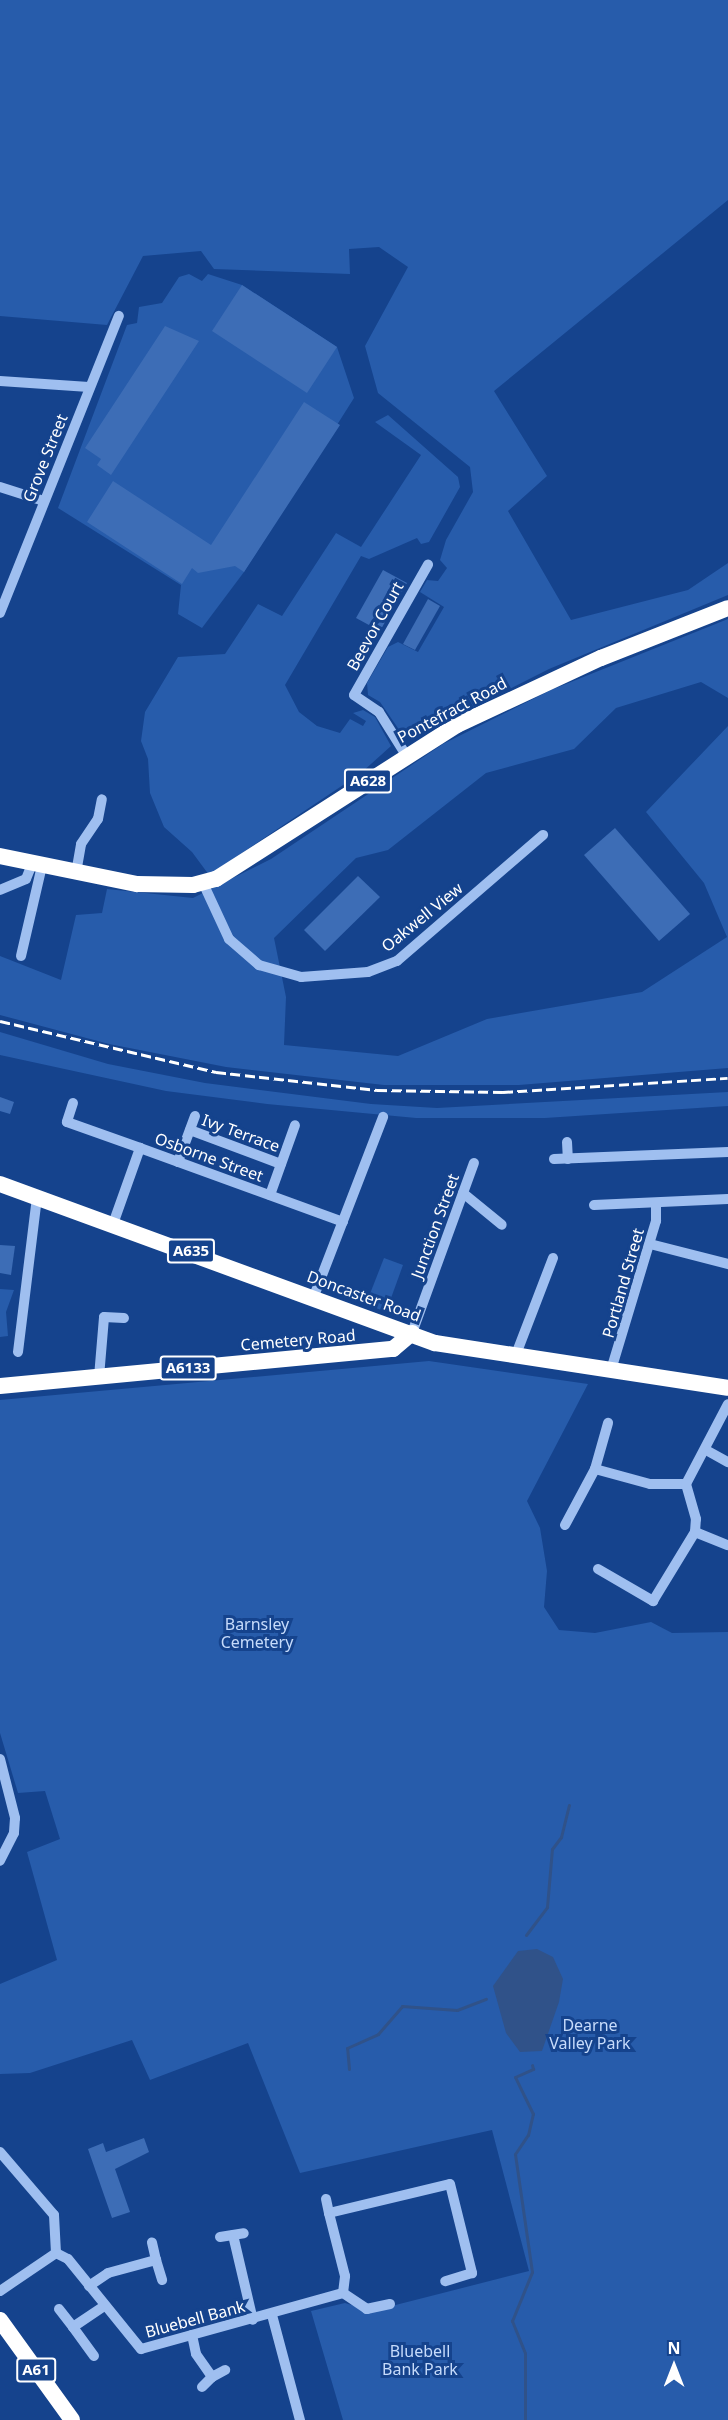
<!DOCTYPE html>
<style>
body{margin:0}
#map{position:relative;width:728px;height:2420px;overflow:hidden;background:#15438d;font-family:"Noto Sans",sans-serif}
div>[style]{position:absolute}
.green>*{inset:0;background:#275cab}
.water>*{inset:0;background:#305289}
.stream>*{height:3px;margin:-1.5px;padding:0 1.5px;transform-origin:1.5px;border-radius:1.5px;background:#305289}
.building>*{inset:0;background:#3d6db6}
.minor>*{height:10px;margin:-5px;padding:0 5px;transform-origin:5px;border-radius:5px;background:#9fbff0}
.highway>*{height:16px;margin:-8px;padding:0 8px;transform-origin:8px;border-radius:8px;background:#fff}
.rail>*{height:3px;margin-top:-1.5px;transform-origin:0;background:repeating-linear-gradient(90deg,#fff 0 10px,transparent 0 14.5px)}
span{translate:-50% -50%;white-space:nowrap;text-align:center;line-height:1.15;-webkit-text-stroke:6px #15438d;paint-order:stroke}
.shield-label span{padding:2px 4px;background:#15438d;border:2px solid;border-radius:4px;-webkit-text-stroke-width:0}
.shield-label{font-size:15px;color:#fff;font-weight:700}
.street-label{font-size:16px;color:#fff}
.park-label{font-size:16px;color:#c6dbfb}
.north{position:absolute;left:644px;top:2336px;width:60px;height:60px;-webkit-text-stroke:4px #15438d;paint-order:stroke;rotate:0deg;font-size:16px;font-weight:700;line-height:24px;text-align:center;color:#fff}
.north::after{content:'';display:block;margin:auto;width:21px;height:27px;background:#fff;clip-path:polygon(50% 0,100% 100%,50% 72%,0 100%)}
</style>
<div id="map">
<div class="green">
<i style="clip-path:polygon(0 0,728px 0,728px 200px,494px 391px,547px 476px,508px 511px,571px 620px,688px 590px,728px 563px,728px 595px,549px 669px,410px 739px,402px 734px,380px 702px,368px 695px,367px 683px,388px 647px,398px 642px,418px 652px,444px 607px,420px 592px,427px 580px,438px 581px,447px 568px,440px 560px,446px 540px,473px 492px,470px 467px,378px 393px,365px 346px,408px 267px,379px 247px,349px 249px,350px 274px,214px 269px,201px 251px,143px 256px,107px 325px,0 316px)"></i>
<i style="clip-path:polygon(189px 274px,202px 281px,208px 274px,242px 285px,337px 347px,354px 398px,244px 572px,202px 628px,178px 614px,181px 585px,58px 508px,127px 325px,137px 323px,139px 307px,162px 303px,179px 277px)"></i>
<i style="clip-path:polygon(388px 415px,458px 477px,460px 487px,429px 542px,421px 544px,417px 538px,369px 559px,361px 556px,285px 685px,299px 712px,317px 726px,340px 733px,350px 719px,363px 726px,366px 721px,353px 713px,363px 710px,375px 717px,391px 746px,361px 773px,209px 875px,192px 852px,164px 827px,150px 793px,148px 759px,141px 741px,145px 712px,178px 657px,225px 654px,258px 604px,282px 616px,336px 533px,361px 547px,421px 455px,375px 422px)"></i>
<i style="clip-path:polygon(728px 619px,728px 698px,701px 682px,616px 708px,574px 749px,486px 773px,388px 850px,356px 858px,274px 938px,286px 997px,284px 1045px,398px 1056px,487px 1019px,642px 992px,727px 937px,704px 883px,646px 812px,728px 726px,728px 1068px,519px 1085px,384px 1085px,226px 1067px,109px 1044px,0 1015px,0 956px,61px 980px,76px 915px,102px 913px,107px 889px,193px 898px,271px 859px,443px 744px,551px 690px)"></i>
<i style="clip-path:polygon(0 1032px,108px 1064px,205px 1083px,371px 1104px,437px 1108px,728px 1092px,728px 1106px,545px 1118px,416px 1118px,267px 1104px,166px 1091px,0 1055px)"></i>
<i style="clip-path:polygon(384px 1258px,403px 1265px,386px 1312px,366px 1304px)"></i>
<i style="clip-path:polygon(0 1289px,14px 1290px,6px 1312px,8px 1336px,0 1337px)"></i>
<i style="clip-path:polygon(429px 1361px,588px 1384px,527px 1501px,540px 1528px,547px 1571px,544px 1607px,559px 1630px,595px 1633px,651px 1622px,672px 1633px,728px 1632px,728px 2420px,343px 2420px,311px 2311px,345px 2303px,372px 2311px,529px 2271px,492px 2130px,300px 2173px,248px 2043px,150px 2080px,132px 2040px,30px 2073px,0 2074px,0 1984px,57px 1960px,27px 1852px,60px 1839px,45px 1791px,18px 1793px,0 1733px,0 1400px)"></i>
</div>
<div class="water">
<i style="clip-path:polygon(537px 1949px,553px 1957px,563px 1979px,559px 2002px,542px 2051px,520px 2052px,506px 2033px,493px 1986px,518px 1951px)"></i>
</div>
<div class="stream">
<i style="left:526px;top:1935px;width:35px;rotate:-53deg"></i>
<i style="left:547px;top:1907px;width:58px;rotate:-85.1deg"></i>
<i style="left:552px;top:1849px;width:15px;rotate:-53deg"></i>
<i style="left:561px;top:1837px;width:33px;rotate:-76deg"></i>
<i style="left:349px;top:2069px;width:21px;rotate:-95deg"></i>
<i style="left:347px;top:2048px;width:34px;rotate:-24deg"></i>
<i style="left:378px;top:2034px;width:37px;rotate:-49deg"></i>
<i style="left:402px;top:2006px;width:55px;rotate:4.2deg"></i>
<i style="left:457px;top:2010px;width:31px;rotate:-21deg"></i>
<i style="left:525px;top:2420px;width:67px;rotate:-90deg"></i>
<i style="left:525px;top:2353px;width:35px;rotate:-112deg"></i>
<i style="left:512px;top:2321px;width:53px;rotate:-67.8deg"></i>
<i style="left:532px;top:2272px;width:119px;rotate:-98.2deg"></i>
<i style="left:515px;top:2154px;width:23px;rotate:-56deg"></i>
<i style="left:528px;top:2135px;width:22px;rotate:-77deg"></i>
<i style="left:533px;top:2114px;width:41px;rotate:-115.9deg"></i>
<i style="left:515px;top:2077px;width:20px;rotate:-24deg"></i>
<i style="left:533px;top:2069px;width:4px;rotate:-104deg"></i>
</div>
<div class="building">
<i style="clip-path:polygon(242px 285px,337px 347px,307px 393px,212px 331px)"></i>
<i style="clip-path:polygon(165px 326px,199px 341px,111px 475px,97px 465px,101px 459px,85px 448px)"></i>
<i style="clip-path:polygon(304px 402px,340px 425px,244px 572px,235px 566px,198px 573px,192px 568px,182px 584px,87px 522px,113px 481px,211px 545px)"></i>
<i style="clip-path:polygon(383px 570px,407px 583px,380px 631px,356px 618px)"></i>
<i style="clip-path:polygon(428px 599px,440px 606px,415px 650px,403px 644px)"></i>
<i style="clip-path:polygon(615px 828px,690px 914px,659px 941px,584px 855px)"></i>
<i style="clip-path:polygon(358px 876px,380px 897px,325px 951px,304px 930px)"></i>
<i style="clip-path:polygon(0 1097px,14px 1102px,10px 1114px,0 1111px)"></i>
<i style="clip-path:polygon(0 1245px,15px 1246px,11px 1275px,0 1273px)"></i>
<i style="clip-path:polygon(144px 2138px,149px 2152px,115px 2169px,130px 2212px,112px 2218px,88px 2149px,103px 2143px,106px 2152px)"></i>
</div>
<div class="minor">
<i style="left:0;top:381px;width:89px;rotate:3.9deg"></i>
<i style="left:0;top:487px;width:46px;rotate:17.7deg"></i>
<i style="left:0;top:613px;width:320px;rotate:-68.2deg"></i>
<i style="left:406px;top:755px;width:51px;rotate:-122.1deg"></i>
<i style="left:379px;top:712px;width:30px;rotate:-146deg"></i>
<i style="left:354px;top:695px;width:150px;rotate:-60.4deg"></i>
<i style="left:76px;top:873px;width:29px;rotate:-80deg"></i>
<i style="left:81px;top:844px;width:30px;rotate:-56deg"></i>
<i style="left:98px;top:819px;width:20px;rotate:-79deg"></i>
<i style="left:203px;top:883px;width:62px;rotate:65.1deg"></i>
<i style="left:229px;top:939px;width:40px;rotate:41deg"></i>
<i style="left:259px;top:965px;width:44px;rotate:15.9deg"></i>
<i style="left:301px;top:977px;width:67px;rotate:-4.3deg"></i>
<i style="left:368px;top:972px;width:31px;rotate:-21deg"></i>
<i style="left:397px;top:961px;width:193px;rotate:-40.8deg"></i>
<i style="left:0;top:890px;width:28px;rotate:-23deg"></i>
<i style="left:26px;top:879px;width:16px;rotate:-68deg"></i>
<i style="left:21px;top:956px;width:92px;rotate:-76.9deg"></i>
<i style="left:73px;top:1103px;width:20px;rotate:108deg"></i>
<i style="left:67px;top:1122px;width:77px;rotate:19.6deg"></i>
<i style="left:190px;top:1130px;width:97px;rotate:20.5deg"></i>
<i style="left:567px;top:1142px;width:17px;rotate:87deg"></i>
<i style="left:554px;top:1159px;width:174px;rotate:-2.3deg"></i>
<i style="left:178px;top:1162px;width:49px;rotate:-69.7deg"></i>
<i style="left:463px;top:1193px;width:50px;rotate:39.4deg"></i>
<i style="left:270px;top:1195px;width:74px;rotate:-70.3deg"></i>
<i style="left:594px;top:1205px;width:134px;rotate:-2.6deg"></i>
<i style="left:113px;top:1224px;width:81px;rotate:-70.4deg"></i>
<i style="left:140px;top:1148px;width:216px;rotate:20deg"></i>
<i style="left:650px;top:1244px;width:81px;rotate:14.4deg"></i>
<i style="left:314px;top:1296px;width:192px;rotate:-68.9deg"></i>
<i style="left:412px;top:1333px;width:181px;rotate:-70deg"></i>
<i style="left:18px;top:1352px;width:156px;rotate:-83deg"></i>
<i style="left:515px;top:1357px;width:106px;rotate:-69deg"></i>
<i style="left:611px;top:1370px;width:156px;rotate:-73.2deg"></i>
<i style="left:656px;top:1221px;width:18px;rotate:-90deg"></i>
<i style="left:99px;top:1377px;width:60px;rotate:-85.2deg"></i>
<i style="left:104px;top:1317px;width:20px;rotate:3deg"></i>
<i style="left:706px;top:1450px;width:25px;rotate:29deg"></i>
<i style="left:595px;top:1469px;width:57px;rotate:15.3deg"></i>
<i style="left:650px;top:1484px;width:36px"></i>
<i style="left:565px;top:1525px;width:64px;rotate:-61.8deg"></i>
<i style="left:595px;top:1469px;width:48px;rotate:-74.2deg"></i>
<i style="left:695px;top:1532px;width:35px;rotate:22deg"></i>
<i style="left:598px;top:1569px;width:64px;rotate:30.2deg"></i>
<i style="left:653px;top:1601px;width:81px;rotate:-58.7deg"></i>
<i style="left:695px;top:1532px;width:13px;rotate:-86deg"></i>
<i style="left:696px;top:1519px;width:36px;rotate:-106deg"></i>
<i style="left:686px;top:1484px;width:90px;rotate:-62.3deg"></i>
<i style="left:0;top:1759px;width:61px;rotate:75.7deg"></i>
<i style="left:15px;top:1818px;width:15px;rotate:94deg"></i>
<i style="left:14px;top:1833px;width:31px;rotate:117deg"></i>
<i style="left:0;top:2152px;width:83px;rotate:49.4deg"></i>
<i style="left:54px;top:2215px;width:38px;rotate:87deg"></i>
<i style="left:326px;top:2199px;width:14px;rotate:78deg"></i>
<i style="left:233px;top:2235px;width:87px;rotate:76.8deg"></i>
<i style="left:220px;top:2237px;width:24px;rotate:-9deg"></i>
<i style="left:156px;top:2260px;width:21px;rotate:73deg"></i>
<i style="left:89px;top:2286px;width:23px;rotate:-34deg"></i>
<i style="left:108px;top:2273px;width:50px;rotate:-15.2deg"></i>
<i style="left:156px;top:2260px;width:18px;rotate:-103deg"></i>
<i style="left:0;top:2291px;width:68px;rotate:-34.2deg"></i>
<i style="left:56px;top:2253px;width:13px;rotate:27deg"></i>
<i style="left:68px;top:2259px;width:116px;rotate:51deg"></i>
<i style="left:141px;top:2349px;width:210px;rotate:-15.5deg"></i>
<i style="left:390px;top:2304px;width:24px;rotate:168deg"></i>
<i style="left:367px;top:2309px;width:29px;rotate:-146deg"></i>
<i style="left:343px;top:2293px;width:17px;rotate:-83deg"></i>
<i style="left:345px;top:2276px;width:65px;rotate:-104.3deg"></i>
<i style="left:329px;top:2213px;width:124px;rotate:-13.5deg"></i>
<i style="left:450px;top:2184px;width:92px;rotate:76.1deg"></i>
<i style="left:472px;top:2273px;width:28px;rotate:163deg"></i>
<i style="left:59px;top:2309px;width:23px;rotate:52deg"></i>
<i style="left:272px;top:2315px;width:109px;rotate:75.1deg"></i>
<i style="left:192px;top:2335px;width:19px;rotate:78deg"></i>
<i style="left:196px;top:2354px;width:28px;rotate:55deg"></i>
<i style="left:212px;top:2377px;width:15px;rotate:-28deg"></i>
<i style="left:94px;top:2356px;width:36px;rotate:-126deg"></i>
<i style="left:73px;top:2327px;width:37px;rotate:-34deg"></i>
<i style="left:202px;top:2387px;width:14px;rotate:-45deg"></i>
</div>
<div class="highway">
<i style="left:0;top:856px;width:140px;rotate:11.6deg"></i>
<i style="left:137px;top:884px;width:56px;rotate:1deg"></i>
<i style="left:193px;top:885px;width:24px;rotate:-15deg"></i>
<i style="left:216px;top:879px;width:286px;rotate:-32.6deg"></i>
<i style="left:457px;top:725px;width:159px;rotate:-25deg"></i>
<i style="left:601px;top:658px;width:136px;rotate:-21.5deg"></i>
<i style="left:0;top:1184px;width:463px;rotate:20.1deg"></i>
<i style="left:435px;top:1343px;width:296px;rotate:8.7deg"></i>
<i style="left:0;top:1386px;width:395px;rotate:-5.4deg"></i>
<i style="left:393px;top:1349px;width:25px;rotate:-40deg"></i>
<i style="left:0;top:2320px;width:123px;rotate:54.2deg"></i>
</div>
<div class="rail">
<i style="left:0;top:1021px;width:222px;rotate:13.3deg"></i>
<i style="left:216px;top:1072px;width:162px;rotate:6.4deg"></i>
<i style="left:377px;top:1090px;width:126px;rotate:0.9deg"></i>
<i style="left:503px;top:1092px;width:225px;rotate:-3.6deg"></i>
</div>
<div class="shield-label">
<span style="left:368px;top:781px">A628</span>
<span style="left:191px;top:1251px">A635</span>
<span style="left:188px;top:1368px">A6133</span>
<span style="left:36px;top:2370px">A61</span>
</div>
<div class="street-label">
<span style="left:45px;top:458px;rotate:-68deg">Grove Street</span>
<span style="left:375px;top:626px;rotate:-61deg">Beevor Court</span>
<span style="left:452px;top:710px;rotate:-28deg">Pontefract Road</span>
<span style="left:422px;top:917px;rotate:-39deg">Oakwell View</span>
<span style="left:241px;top:1133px;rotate:20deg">Ivy Terrace</span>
<span style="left:209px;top:1157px;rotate:20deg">Osborne Street</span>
<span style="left:435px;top:1226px;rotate:-70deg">Junction Street</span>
<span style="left:623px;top:1283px;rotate:-74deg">Portland Street</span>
<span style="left:364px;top:1296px;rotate:20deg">Doncaster Road</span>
<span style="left:298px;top:1340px;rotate:-5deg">Cemetery Road</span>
<span style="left:195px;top:2319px;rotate:-15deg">Bluebell Bank</span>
</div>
<div class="park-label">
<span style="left:257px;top:1633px">Barnsley<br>Cemetery</span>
<span style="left:590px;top:2034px">Dearne<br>Valley Park</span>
<span style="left:420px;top:2360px">Bluebell<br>Bank Park</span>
</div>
<div class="north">N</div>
</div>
